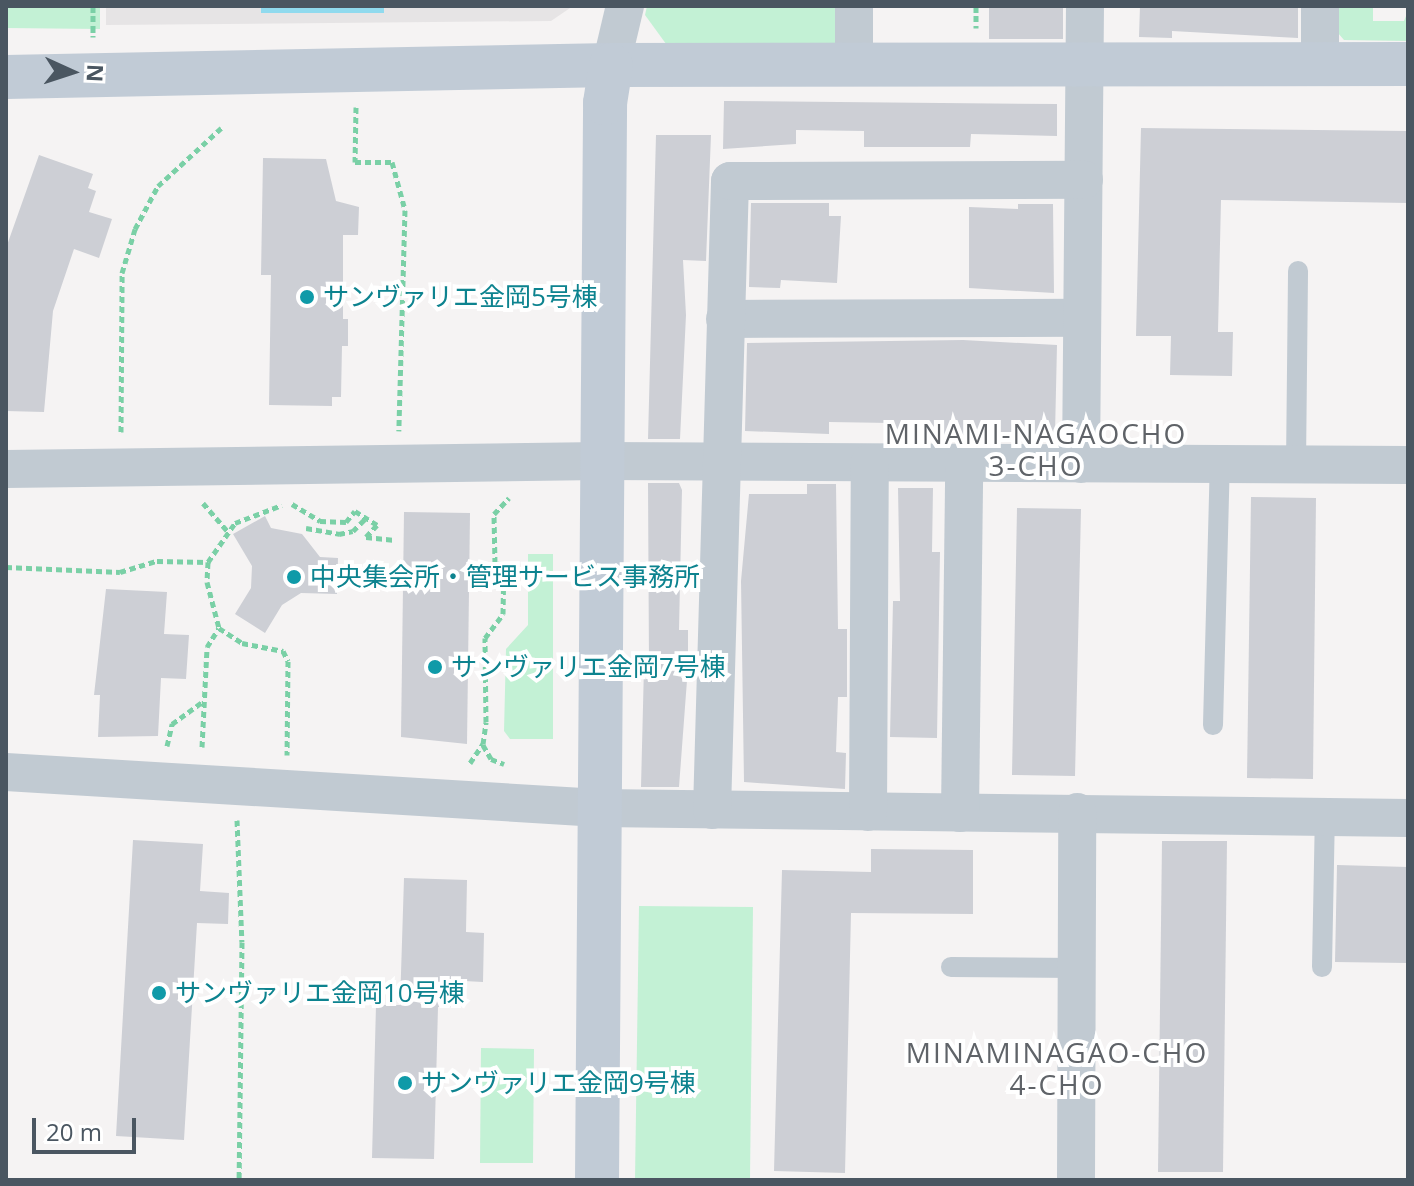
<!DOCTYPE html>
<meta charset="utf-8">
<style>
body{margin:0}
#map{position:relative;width:1414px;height:1186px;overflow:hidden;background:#f5f3f3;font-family:"Open Sans","Noto Sans JP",sans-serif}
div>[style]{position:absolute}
.education>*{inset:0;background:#e6e4e5}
.green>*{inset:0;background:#c3f1d5}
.water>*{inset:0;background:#90daee}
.building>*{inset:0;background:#cdcfd5}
.path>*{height:5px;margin-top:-2.5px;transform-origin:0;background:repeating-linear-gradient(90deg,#7ad0a6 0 6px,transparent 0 10px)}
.lane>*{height:20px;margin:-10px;padding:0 10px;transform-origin:10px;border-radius:10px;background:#c1cad2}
.street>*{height:38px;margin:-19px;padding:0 19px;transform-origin:19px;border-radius:19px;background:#c1cad2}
.secondary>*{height:44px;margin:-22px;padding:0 22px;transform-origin:22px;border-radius:22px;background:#c1cbd6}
.dots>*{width:22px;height:22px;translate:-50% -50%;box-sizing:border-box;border:4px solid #fff;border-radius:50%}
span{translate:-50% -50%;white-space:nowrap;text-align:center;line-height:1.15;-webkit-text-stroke:8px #fff;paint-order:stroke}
.culture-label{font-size:26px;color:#0d838f}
.left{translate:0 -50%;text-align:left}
.neighbourhood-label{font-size:28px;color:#5f6368;letter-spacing:2px}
.frame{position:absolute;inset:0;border:8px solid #4a5661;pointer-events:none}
.north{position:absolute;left:32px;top:32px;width:80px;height:80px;-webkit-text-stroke:6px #fff;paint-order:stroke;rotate:93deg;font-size:22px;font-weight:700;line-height:32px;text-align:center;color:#4a5661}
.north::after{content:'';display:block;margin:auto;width:28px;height:36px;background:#4a5661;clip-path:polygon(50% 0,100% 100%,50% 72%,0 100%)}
.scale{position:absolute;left:32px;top:1118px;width:104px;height:36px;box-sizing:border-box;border:4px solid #4a5661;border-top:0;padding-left:10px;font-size:24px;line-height:28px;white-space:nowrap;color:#4a5661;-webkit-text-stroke:6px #fff;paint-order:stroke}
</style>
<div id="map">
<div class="education">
<i style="clip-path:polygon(106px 6px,573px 6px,551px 21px,106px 25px)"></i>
</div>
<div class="green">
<i style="clip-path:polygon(6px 6px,100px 6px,100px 29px,6px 28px)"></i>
<i style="clip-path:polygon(647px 6px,842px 6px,835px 47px,669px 48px,645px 15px)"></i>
<i style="clip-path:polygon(1332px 6px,1373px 6px,1373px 21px,1404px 21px,1408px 11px,1408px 41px,1344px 40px,1332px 26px)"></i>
<i style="clip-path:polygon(528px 554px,553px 554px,553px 739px,510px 739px,504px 731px,506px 649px,528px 625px)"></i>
<i style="clip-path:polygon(639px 906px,753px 907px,750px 1180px,635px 1180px)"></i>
<i style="clip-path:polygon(481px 1048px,534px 1049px,533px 1163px,480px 1163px)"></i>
</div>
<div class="water">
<i style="clip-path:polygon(261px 6px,384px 6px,384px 13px,261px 13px)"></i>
</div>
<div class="building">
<i style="clip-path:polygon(989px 6px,1063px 6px,1063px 39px,989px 39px)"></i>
<i style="clip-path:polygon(1140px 6px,1298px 6px,1298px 38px,1172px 31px,1172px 38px,1139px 37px)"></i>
<i style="clip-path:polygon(724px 101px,1057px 104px,1057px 136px,971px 134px,970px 147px,864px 147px,864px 131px,796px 130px,796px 144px,723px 149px)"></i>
<i style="clip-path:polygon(1141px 128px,1408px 131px,1408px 203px,1221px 200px,1218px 332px,1233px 332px,1232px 376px,1170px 375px,1171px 336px,1136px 336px)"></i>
<i style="clip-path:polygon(656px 135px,711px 135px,706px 261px,683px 260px,686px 315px,680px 439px,648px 439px)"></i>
<i style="clip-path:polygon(39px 155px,93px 174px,88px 188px,96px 191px,89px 212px,112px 219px,99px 258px,74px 249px,53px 311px,44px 412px,6px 411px,6px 248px)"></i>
<i style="clip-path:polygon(263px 158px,326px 159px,336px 201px,359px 207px,358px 235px,343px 235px,343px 319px,348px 319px,348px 346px,342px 346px,341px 397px,332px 397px,332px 406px,269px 405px,271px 275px,261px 275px)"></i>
<i style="clip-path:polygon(751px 203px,829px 203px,829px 216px,841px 216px,837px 283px,781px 280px,780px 288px,749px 287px)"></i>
<i style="clip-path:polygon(1018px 204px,1053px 204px,1054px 293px,969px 288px,969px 207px,1018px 209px)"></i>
<i style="clip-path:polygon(963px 340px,1057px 345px,1055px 434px,890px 436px,891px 423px,829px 422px,829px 434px,745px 431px,747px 343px)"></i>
<i style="clip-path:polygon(648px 483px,679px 483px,682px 490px,679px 630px,688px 630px,688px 667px,679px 787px,641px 787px,644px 666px,649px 666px)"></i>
<i style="clip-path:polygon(807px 484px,836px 484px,838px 629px,847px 629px,847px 697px,838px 697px,836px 752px,846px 753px,845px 789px,744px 782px,741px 581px,749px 494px,807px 494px)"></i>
<i style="clip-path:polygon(898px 488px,933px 488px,932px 552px,940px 552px,937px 738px,890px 737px,893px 601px,900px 601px)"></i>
<i style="clip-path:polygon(1251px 497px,1316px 498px,1313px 779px,1247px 778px)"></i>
<i style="clip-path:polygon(1017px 508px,1081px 509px,1075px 776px,1012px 775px)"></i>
<i style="clip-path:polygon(404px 512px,470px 513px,467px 744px,401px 737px)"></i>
<i style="clip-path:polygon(265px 516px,271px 528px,302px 534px,320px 557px,338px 558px,337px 594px,301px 593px,282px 605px,265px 633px,235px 614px,251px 588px,252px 566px,233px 534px)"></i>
<i style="clip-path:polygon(106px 589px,167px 592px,164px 634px,189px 635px,186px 679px,161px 678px,158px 736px,98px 737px,100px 695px,94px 695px)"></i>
<i style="clip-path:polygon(133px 840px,203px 844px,200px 891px,229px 893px,228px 924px,197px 923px,184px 1140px,116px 1136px)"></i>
<i style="clip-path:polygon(1162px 841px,1227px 841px,1223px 1172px,1158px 1172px)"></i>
<i style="clip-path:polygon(871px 849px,973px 850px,973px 914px,851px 913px,845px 1173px,774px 1171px,782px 870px,871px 872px)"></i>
<i style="clip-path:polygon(1337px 865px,1408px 867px,1406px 963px,1335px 962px)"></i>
<i style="clip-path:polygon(404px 878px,467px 880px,466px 932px,484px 933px,483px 982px,464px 981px,463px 1007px,438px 1007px,434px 1159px,372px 1158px,376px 1005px,400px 1005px)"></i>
</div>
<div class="path">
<i style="left:93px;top:6px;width:31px;rotate:90deg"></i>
<i style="left:976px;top:6px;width:22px;rotate:90deg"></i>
<i style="left:356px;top:107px;width:55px;rotate:91deg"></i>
<i style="left:355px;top:162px;width:37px"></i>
<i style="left:392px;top:162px;width:50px;rotate:74.8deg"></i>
<i style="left:405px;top:210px;width:221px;rotate:91.6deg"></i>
<i style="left:121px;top:432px;width:159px;rotate:-89.6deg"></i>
<i style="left:122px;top:273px;width:46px;rotate:-73.5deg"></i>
<i style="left:135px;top:229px;width:49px;rotate:-61.9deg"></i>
<i style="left:158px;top:186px;width:86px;rotate:-42.6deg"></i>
<i style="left:203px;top:503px;width:38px;rotate:49deg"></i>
<i style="left:292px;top:504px;width:33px;rotate:31deg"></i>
<i style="left:320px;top:521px;width:26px;rotate:2deg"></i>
<i style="left:346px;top:522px;width:14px;rotate:-51deg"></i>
<i style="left:355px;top:511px;width:26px;rotate:32deg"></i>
<i style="left:377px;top:525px;width:16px;rotate:133deg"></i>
<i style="left:366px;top:537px;width:29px;rotate:6deg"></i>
<i style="left:306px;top:528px;width:34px;rotate:10deg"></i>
<i style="left:339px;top:534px;width:14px;rotate:-12deg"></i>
<i style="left:353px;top:531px;width:18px;rotate:-45deg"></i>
<i style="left:208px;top:562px;width:20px;rotate:93deg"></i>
<i style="left:207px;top:582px;width:48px;rotate:75.4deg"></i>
<i style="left:219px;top:628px;width:27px;rotate:33deg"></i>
<i style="left:242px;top:643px;width:42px;rotate:11deg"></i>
<i style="left:283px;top:651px;width:11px;rotate:63deg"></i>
<i style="left:288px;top:661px;width:94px;rotate:90.6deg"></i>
<i style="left:6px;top:567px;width:114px;rotate:2.5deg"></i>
<i style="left:120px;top:572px;width:39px;rotate:-17deg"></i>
<i style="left:157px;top:561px;width:51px;rotate:1.1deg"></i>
<i style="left:208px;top:562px;width:47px;rotate:-55.3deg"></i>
<i style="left:235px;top:523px;width:50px;rotate:-21deg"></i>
<i style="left:483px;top:745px;width:16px;rotate:60deg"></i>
<i style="left:491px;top:759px;width:14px;rotate:21deg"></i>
<i style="left:167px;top:746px;width:23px;rotate:-77deg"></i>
<i style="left:172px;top:724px;width:39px;rotate:-36deg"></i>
<i style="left:202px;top:747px;width:100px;rotate:-87.1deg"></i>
<i style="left:207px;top:647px;width:22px;rotate:-58deg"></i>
<i style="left:470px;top:763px;width:23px;rotate:-56deg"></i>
<i style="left:483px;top:744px;width:22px;rotate:-82deg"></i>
<i style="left:486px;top:722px;width:84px;rotate:-90.7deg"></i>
<i style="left:485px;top:638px;width:30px;rotate:-53deg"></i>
<i style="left:503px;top:614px;width:50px;rotate:-88.9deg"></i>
<i style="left:504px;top:564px;width:9px;rotate:-174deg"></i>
<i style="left:495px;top:563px;width:49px;rotate:-91.2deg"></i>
<i style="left:494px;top:514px;width:22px;rotate:-47deg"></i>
<i style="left:237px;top:820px;width:122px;rotate:87.7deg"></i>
<i style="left:242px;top:942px;width:238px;rotate:90.7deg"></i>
</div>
<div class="lane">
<i style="left:1296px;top:465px;width:194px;rotate:-89.4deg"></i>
<i style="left:1213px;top:725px;width:261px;rotate:-88.5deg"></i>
<i style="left:951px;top:967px;width:126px;rotate:0.5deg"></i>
<i style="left:1322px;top:967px;width:150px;rotate:-88.9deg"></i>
</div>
<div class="street">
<i style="left:1320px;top:64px;width:58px;rotate:-90deg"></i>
<i style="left:611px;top:65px;width:61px;rotate:-76.7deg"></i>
<i style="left:854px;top:65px;width:59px;rotate:-90deg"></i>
<i style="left:725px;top:319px;width:357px;rotate:-0.2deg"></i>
<i style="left:1081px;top:464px;width:458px;rotate:-89.5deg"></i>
<i style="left:6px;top:469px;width:595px;rotate:-0.77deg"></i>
<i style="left:601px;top:461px;width:807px;rotate:0.28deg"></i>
<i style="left:6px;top:772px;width:594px;rotate:3.47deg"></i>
<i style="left:599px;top:808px;width:809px;rotate:0.71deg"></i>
<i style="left:712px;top:810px;width:629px;rotate:-88.36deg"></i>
<i style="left:730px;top:181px;width:354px;rotate:-0.2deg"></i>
<i style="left:868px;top:812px;width:349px;rotate:-89.7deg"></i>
<i style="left:960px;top:813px;width:349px;rotate:-89.3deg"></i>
<i style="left:1076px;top:1180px;width:368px;rotate:-89.8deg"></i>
</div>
<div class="secondary">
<i style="left:6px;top:77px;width:605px;rotate:-1.14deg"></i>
<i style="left:611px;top:65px;width:797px;rotate:-0.07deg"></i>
<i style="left:597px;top:1180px;width:1077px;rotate:-89.57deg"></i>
<i style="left:605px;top:103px;width:38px;rotate:-81deg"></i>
</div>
<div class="dots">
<i style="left:307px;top:297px;background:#0f9aa8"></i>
<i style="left:294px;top:577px;background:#0f9aa8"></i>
<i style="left:435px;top:667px;background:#0f9aa8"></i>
<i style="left:159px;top:993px;background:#0f9aa8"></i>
<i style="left:405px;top:1083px;background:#0f9aa8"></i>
</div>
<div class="culture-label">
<span class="left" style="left:323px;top:297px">サンヴァリエ金岡5号棟</span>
<span class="left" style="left:310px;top:577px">中央集会所・管理サービス事務所</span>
<span class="left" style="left:451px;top:667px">サンヴァリエ金岡7号棟</span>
<span class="left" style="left:175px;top:993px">サンヴァリエ金岡10号棟</span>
<span class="left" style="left:421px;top:1083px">サンヴァリエ金岡9号棟</span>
</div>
<div class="neighbourhood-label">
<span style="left:1036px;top:449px">MINAMI-NAGAOCHO<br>3-CHO</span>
<span style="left:1057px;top:1068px">MINAMINAGAO-CHO<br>4-CHO</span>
</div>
<div class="frame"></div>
<div class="north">N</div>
<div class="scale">20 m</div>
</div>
